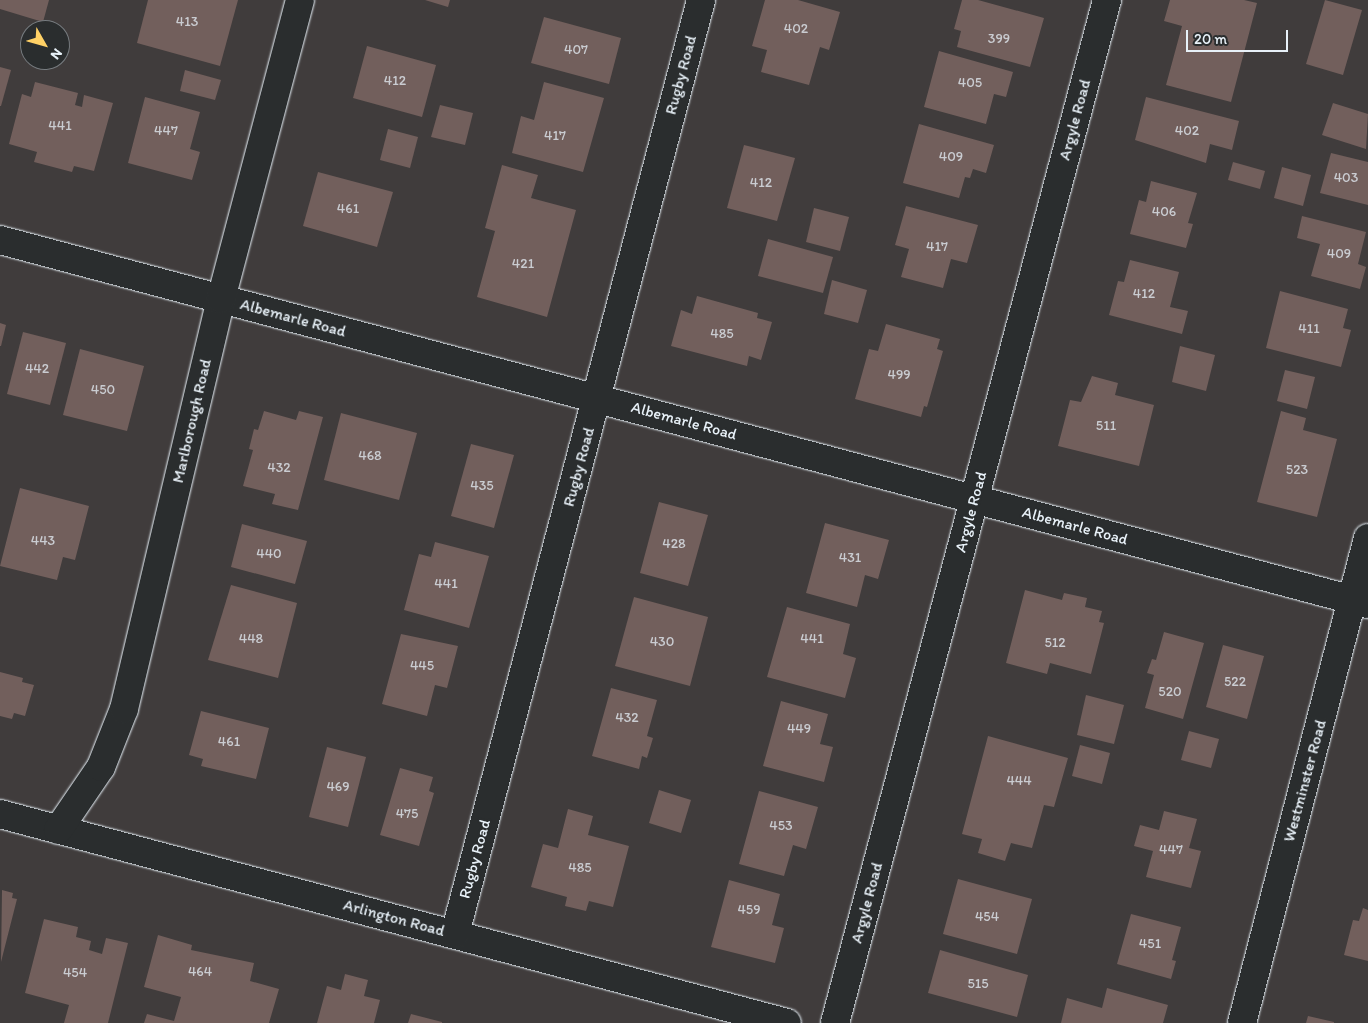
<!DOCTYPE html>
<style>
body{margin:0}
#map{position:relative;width:1368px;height:1023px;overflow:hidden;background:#403c3c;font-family:Itim,sans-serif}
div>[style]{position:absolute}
.building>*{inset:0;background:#725f5c}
.roads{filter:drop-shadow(0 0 1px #e8f1f8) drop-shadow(0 0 1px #e8f1f8)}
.minor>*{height:28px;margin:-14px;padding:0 14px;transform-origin:14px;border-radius:14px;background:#2a2d2e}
span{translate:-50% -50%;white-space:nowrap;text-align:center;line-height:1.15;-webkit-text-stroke:4.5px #2a2d2e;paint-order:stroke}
.number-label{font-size:14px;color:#caccd1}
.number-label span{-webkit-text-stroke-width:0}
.street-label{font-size:16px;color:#e8f1f8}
.north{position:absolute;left:20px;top:20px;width:50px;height:50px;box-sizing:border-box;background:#2a2d2e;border:1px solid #767b7f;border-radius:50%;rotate:128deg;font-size:14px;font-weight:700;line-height:20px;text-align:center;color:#e8f1f8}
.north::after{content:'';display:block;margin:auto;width:18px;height:22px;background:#ffd166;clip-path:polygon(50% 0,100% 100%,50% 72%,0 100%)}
.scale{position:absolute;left:1186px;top:30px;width:102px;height:22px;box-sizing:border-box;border:2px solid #e8f1f8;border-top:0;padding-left:6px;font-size:15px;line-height:18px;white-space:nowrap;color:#e8f1f8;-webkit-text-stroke:4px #2a2d2e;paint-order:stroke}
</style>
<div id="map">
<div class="building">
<i style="clip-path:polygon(0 0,49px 0,43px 22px,0 9px)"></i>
<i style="clip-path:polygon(148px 0,238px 0,220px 66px,137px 43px)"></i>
<i style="clip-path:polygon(425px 0,450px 0,448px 7px)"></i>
<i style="clip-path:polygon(765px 0,798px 0,840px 12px,829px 50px,820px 47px,809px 85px,761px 72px,767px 50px,752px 46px)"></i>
<i style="clip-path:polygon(962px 0,978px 0,1044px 18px,1030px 67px,957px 47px,961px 31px,954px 29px)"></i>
<i style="clip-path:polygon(1170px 0,1244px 0,1257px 3px,1231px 102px,1166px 85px,1182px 26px,1164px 21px)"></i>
<i style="clip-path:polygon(1325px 0,1362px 10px,1343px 75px,1306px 64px)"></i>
<i style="clip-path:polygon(544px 17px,621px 38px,609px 84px,531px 63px)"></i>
<i style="clip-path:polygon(367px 46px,436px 65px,422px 117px,353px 98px)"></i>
<i style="clip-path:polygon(939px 51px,1013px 72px,1006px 97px,994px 94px,986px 124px,924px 107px)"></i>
<i style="clip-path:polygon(0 67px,11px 70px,1px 106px,0 106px)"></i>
<i style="clip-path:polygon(185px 70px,221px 80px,215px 100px,180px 91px)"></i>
<i style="clip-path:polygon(35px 82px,78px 93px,75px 105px,82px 107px,84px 95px,113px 103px,94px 171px,74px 166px,72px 172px,34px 162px,37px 152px,9px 144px,22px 94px,31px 97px)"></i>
<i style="clip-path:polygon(544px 82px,604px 98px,583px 172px,512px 153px,521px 116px,534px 120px)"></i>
<i style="clip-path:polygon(145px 97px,200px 112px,190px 149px,200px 152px,192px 180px,128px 163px)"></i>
<i style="clip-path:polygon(1146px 97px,1239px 121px,1232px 150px,1210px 144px,1206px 163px,1135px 140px)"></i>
<i style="clip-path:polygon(1333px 103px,1368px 114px,1366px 149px,1322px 135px)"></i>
<i style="clip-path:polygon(440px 105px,473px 113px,465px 145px,431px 137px)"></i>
<i style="clip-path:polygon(919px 124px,994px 145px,986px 173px,973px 169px,970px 178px,965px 177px,959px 198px,903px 183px)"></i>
<i style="clip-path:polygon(388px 129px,418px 137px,410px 168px,380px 160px)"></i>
<i style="clip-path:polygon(744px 145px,795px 158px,777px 221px,727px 208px)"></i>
<i style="clip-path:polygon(1331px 153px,1368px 162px,1368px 205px,1320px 193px)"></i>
<i style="clip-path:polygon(1233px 162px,1265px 171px,1260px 189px,1228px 180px)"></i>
<i style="clip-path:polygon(502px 165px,538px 175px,531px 198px,576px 210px,547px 317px,477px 297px,495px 231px,485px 228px)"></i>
<i style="clip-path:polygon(1282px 167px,1311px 175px,1303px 206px,1274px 198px)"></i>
<i style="clip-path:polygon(318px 172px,393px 192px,377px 247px,303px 226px)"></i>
<i style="clip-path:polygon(1151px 181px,1197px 193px,1188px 223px,1193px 224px,1186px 248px,1130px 234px,1139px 200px,1146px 202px)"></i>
<i style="clip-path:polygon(906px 206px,978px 225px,967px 263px,951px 259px,943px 288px,901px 277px,909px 249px,895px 245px)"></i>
<i style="clip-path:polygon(814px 208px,849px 217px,840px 251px,806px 242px)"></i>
<i style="clip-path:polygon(1302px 216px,1366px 232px,1358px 264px,1366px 267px,1360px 289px,1311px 276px,1320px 244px,1297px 238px)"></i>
<i style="clip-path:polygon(768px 239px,833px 257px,823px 293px,758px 276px)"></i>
<i style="clip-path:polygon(1130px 260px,1179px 272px,1170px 307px,1188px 311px,1182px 334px,1109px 315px,1118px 281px,1124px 282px)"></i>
<i style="clip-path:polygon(832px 280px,867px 290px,858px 323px,824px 314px)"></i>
<i style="clip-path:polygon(1280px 291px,1348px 309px,1343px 328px,1351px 330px,1341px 367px,1266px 348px)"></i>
<i style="clip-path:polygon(697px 296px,758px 313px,757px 318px,772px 322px,761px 360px,749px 356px,747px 366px,671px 346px,681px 310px,692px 314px)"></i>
<i style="clip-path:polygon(0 323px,6px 325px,1px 346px,0 346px)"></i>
<i style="clip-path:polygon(886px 324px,940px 339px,937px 349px,943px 351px,927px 407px,924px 406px,921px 417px,855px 399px,869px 349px,878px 351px)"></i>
<i style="clip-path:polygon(23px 332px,66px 343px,50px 405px,7px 394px)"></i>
<i style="clip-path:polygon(1180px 346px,1215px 355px,1206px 391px,1172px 382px)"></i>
<i style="clip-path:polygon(80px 349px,144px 366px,127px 431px,63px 415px)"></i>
<i style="clip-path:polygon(1285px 370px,1315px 377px,1307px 409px,1277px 401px)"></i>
<i style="clip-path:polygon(1092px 376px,1118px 383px,1115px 395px,1154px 405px,1139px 466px,1058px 446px,1070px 400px,1081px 402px)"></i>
<i style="clip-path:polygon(264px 411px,296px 420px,299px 411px,323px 417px,298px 510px,272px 504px,275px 494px,243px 486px,253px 450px,249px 449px,254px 429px,258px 430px)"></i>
<i style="clip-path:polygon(1281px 411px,1306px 418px,1303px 430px,1337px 439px,1317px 517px,1257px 502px)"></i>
<i style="clip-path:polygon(341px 413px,417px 433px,399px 500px,324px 480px)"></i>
<i style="clip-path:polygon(471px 444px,514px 455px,494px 528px,451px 516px)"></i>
<i style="clip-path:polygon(20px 488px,89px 506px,75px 560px,63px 557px,57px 580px,0 566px)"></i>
<i style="clip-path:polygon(659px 502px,708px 515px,688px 586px,640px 573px)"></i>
<i style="clip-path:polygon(825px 523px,889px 540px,878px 579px,865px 575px,857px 607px,806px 593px)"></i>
<i style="clip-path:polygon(242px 524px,307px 541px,295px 584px,231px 567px)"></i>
<i style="clip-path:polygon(435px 542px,489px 556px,469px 628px,404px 610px,419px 554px,431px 557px)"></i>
<i style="clip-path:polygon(231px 585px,297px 603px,278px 678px,208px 660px)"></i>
<i style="clip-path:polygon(1025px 590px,1062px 600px,1064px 593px,1087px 598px,1085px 607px,1102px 611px,1099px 622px,1104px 623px,1091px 674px,1050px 663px,1047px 674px,1006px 663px)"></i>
<i style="clip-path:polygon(634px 597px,708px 617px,690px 686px,615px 666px)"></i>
<i style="clip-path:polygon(787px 607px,850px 624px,843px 654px,856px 658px,845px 698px,767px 677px)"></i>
<i style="clip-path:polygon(1164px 632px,1204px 643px,1183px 719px,1145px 708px,1154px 675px,1147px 673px,1152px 659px,1156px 660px)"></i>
<i style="clip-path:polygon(401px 634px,458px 646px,447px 688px,435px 685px,427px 716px,382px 704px)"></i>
<i style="clip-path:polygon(1223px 645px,1264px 656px,1247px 719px,1206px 707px)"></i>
<i style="clip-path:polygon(0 672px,23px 678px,22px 682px,34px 685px,25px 716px,14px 713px,12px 719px,0 716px)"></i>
<i style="clip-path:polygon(611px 688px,657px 700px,647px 736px,653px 738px,647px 758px,642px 756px,639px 769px,592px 756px)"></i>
<i style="clip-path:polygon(1086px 695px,1124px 705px,1114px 744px,1077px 735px)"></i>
<i style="clip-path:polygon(781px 701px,828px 714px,820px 744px,833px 747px,824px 782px,763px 766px)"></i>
<i style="clip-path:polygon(201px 711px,269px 728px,256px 779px,201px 766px,203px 759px,189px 755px)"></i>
<i style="clip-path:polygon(1189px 731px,1219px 739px,1211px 768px,1181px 760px)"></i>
<i style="clip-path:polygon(988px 736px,1068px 758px,1054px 807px,1044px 805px,1032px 848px,1011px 843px,1005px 861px,978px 853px,982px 839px,962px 834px)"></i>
<i style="clip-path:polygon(1080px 745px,1110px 753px,1102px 784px,1072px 776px)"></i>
<i style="clip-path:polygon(327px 747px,366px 757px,348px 827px,309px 817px)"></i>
<i style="clip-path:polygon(400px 768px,433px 777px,429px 791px,434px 793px,419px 846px,380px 835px)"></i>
<i style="clip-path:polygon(659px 790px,691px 800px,681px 833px,649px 823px)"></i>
<i style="clip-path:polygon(759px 791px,818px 807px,806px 849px,793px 845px,784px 876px,739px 864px)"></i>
<i style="clip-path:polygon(568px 809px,593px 816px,588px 835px,629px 846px,613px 907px,589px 901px,586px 911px,565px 906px,567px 897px,531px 887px,543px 844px,558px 848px)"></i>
<i style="clip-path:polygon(1164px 811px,1197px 819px,1189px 848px,1201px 851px,1191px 888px,1146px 877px,1153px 851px,1134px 846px,1140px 825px,1159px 830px)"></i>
<i style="clip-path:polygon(958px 879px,1032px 899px,1017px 954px,943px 934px)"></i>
<i style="clip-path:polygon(729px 880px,780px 894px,772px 925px,784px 928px,775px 963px,711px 947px)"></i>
<i style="clip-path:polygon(2px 890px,13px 893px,12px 898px,17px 899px,1px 962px)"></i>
<i style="clip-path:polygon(1363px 908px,1368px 910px,1368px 961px,1344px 955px,1353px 920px,1359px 921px)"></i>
<i style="clip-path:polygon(1131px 914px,1181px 927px,1172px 960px,1176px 961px,1171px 979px,1117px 964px)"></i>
<i style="clip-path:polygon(44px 919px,78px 927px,76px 937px,91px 941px,89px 950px,102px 954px,106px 938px,128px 943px,108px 1023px,64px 1023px,69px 1005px,25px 993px)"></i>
<i style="clip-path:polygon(158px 935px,192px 945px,191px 950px,254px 963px,250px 981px,279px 989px,269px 1023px,144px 1023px,147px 1014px,174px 1021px,181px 997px,144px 987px)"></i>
<i style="clip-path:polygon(940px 950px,1028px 975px,1017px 1017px,928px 993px)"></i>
<i style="clip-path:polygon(345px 974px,368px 980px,364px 996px,380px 1000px,374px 1023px,317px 1023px,327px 986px,341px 990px)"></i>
<i style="clip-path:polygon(1107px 988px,1168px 1005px,1163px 1023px,1061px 1023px,1067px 998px,1102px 1008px)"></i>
<i style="clip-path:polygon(411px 1014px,442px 1022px,442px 1023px,408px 1023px)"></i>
<i style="clip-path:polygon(1308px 1016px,1334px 1022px,1334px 1023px,1306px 1023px)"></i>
</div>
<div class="roads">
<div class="minor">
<i style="left:0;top:240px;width:1416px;rotate:14.9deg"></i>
<i style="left:0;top:814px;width:814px;rotate:14.87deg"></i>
<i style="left:58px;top:830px;width:76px;rotate:-55.7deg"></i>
<i style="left:101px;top:767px;width:62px;rotate:-68.4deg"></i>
<i style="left:124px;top:709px;width:421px;rotate:-76.7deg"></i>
<i style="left:221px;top:299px;width:309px;rotate:-75.2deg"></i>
<i style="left:455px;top:934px;width:966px;rotate:-75.24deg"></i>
<i style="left:835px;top:1023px;width:1059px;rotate:-75.11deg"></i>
<i style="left:1242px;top:1023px;width:501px;rotate:-75.44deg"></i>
</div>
</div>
<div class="number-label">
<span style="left:187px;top:22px">413</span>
<span style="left:796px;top:29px">402</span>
<span style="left:999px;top:39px">399</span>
<span style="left:576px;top:50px">407</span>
<span style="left:395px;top:81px">412</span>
<span style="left:970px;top:83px">405</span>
<span style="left:60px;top:126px">441</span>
<span style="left:166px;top:131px">447</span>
<span style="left:1187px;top:131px">402</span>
<span style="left:555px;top:136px">417</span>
<span style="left:951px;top:157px">409</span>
<span style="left:1346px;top:178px">403</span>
<span style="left:761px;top:183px">412</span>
<span style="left:348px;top:209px">461</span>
<span style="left:1164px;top:212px">406</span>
<span style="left:937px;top:247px">417</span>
<span style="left:1339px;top:254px">409</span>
<span style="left:523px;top:264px">421</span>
<span style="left:1144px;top:294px">412</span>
<span style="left:1309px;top:329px">411</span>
<span style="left:722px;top:334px">485</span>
<span style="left:37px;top:369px">442</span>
<span style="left:899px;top:375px">499</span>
<span style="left:103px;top:390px">450</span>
<span style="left:1106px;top:426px">511</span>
<span style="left:370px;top:456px">468</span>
<span style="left:279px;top:468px">432</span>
<span style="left:1297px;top:470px">523</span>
<span style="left:482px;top:486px">435</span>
<span style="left:43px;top:541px">443</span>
<span style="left:674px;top:544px">428</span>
<span style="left:269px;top:554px">440</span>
<span style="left:850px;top:558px">431</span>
<span style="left:446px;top:584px">441</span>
<span style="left:251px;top:639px">448</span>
<span style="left:812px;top:639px">441</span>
<span style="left:662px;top:642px">430</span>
<span style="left:1055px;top:643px">512</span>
<span style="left:422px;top:666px">445</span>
<span style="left:1235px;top:682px">522</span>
<span style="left:1170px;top:692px">520</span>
<span style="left:627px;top:718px">432</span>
<span style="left:799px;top:729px">449</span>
<span style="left:229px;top:742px">461</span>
<span style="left:1019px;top:781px">444</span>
<span style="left:338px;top:787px">469</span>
<span style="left:407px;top:814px">475</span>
<span style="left:781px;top:826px">453</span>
<span style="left:1171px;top:850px">447</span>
<span style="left:580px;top:868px">485</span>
<span style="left:749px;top:910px">459</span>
<span style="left:987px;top:917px">454</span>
<span style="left:1150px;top:944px">451</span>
<span style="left:200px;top:972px">464</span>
<span style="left:75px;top:973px">454</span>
<span style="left:978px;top:984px">515</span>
</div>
<div class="street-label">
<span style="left:681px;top:75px;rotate:-75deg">Rugby Road</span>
<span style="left:1075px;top:120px;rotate:-75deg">Argyle Road</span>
<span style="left:293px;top:318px;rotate:15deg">Albemarle Road</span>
<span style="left:192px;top:421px;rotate:-77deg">Marlborough Road</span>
<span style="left:684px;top:421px;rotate:15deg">Albemarle Road</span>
<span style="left:579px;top:467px;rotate:-75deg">Rugby Road</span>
<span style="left:971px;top:512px;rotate:-75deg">Argyle Road</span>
<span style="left:1075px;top:526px;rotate:15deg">Albemarle Road</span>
<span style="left:1305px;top:781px;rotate:-75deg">Westminster Road</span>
<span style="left:475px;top:859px;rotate:-75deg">Rugby Road</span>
<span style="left:867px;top:903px;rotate:-75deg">Argyle Road</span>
<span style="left:394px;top:918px;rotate:15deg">Arlington Road</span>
</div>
<div class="north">N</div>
<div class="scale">20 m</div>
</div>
